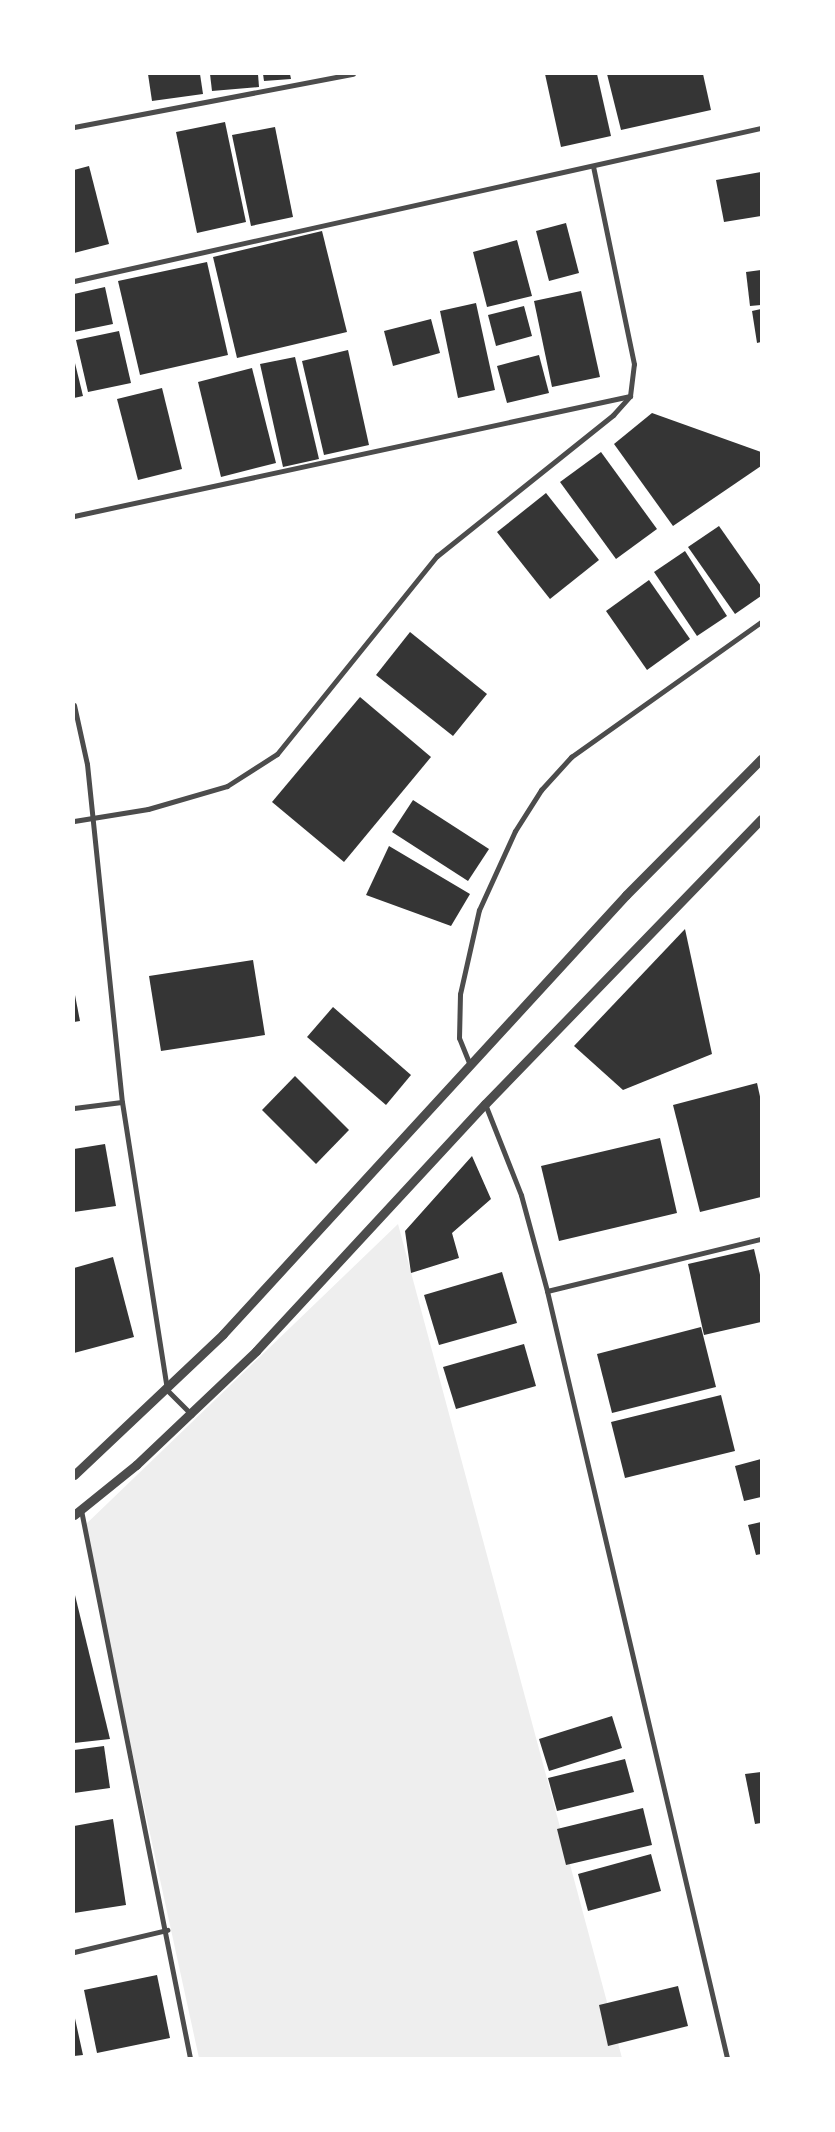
<!DOCTYPE html>
<style>
body{margin:0}
#map{position:relative;width:835px;height:2132px;overflow:hidden;background:#fff;font-family:"Times New Roman",serif}
div>[style]{position:absolute}
.green>*{inset:0;background:#eee}
.building>*{inset:0;background:#353535}
.minor>*{height:5px;margin:-2.5px;padding:0 2.5px;transform-origin:2.5px;border-radius:2.5px;background:#4c4c4c}
.tertiary>*{height:9px;margin:-4.5px;padding:0 4.5px;transform-origin:4.5px;border-radius:4.5px;background:#4c4c4c}
span{translate:-50% -50%;white-space:nowrap;text-align:center;line-height:1.15;-webkit-text-stroke:5px #fff;paint-order:stroke}
.frame{position:absolute;inset:0;border:75px solid #fff;pointer-events:none}
</style>
<div id="map">
<div class="green">
<i style="clip-path:polygon(398px 1224px,622px 2058px,199px 2058px,83px 1527px)"></i>
</div>
<div class="building">
<i style="clip-path:polygon(148px 74px,200px 74px,203px 94px,152px 101px)"></i>
<i style="clip-path:polygon(210px 74px,258px 74px,259px 87px,212px 91px)"></i>
<i style="clip-path:polygon(263px 74px,290px 74px,291px 79px,264px 81px)"></i>
<i style="clip-path:polygon(545px 74px,597px 74px,611px 136px,561px 147px)"></i>
<i style="clip-path:polygon(607px 74px,703px 74px,711px 110px,621px 130px)"></i>
<i style="clip-path:polygon(225px 122px,246px 222px,197px 233px,176px 132px)"></i>
<i style="clip-path:polygon(275px 127px,293px 217px,251px 226px,232px 135px)"></i>
<i style="clip-path:polygon(89px 166px,109px 244px,74px 253px,74px 170px)"></i>
<i style="clip-path:polygon(761px 172px,761px 216px,724px 222px,716px 180px)"></i>
<i style="clip-path:polygon(566px 223px,579px 273px,549px 281px,536px 231px)"></i>
<i style="clip-path:polygon(322px 231px,347px 332px,237px 358px,213px 257px)"></i>
<i style="clip-path:polygon(517px 240px,532px 296px,487px 307px,473px 252px)"></i>
<i style="clip-path:polygon(207px 262px,228px 355px,140px 375px,118px 281px)"></i>
<i style="clip-path:polygon(761px 270px,761px 305px,750px 306px,746px 272px)"></i>
<i style="clip-path:polygon(105px 287px,113px 324px,74px 332px,74px 294px)"></i>
<i style="clip-path:polygon(581px 291px,600px 377px,552px 387px,534px 301px)"></i>
<i style="clip-path:polygon(476px 303px,495px 390px,458px 398px,440px 311px)"></i>
<i style="clip-path:polygon(524px 306px,532px 336px,496px 346px,488px 315px)"></i>
<i style="clip-path:polygon(761px 309px,761px 342px,757px 343px,752px 311px)"></i>
<i style="clip-path:polygon(431px 319px,440px 353px,393px 366px,384px 331px)"></i>
<i style="clip-path:polygon(119px 331px,131px 383px,88px 392px,76px 340px)"></i>
<i style="clip-path:polygon(348px 350px,369px 445px,324px 455px,302px 361px)"></i>
<i style="clip-path:polygon(539px 355px,549px 393px,507px 403px,497px 366px)"></i>
<i style="clip-path:polygon(295px 357px,319px 459px,283px 467px,260px 364px)"></i>
<i style="clip-path:polygon(74px 359px,83px 396px,74px 398px)"></i>
<i style="clip-path:polygon(252px 368px,276px 463px,221px 477px,198px 382px)"></i>
<i style="clip-path:polygon(162px 388px,182px 469px,138px 480px,117px 399px)"></i>
<i style="clip-path:polygon(652px 413px,761px 452px,761px 466px,673px 526px,614px 444px)"></i>
<i style="clip-path:polygon(601px 452px,657px 529px,616px 559px,560px 482px)"></i>
<i style="clip-path:polygon(546px 493px,599px 560px,550px 599px,497px 532px)"></i>
<i style="clip-path:polygon(719px 526px,761px 586px,761px 596px,735px 614px,688px 547px)"></i>
<i style="clip-path:polygon(685px 551px,727px 616px,697px 636px,654px 572px)"></i>
<i style="clip-path:polygon(649px 580px,690px 639px,647px 670px,606px 611px)"></i>
<i style="clip-path:polygon(410px 632px,487px 694px,453px 736px,376px 675px)"></i>
<i style="clip-path:polygon(360px 697px,431px 757px,344px 862px,272px 802px)"></i>
<i style="clip-path:polygon(413px 800px,489px 849px,468px 881px,392px 832px)"></i>
<i style="clip-path:polygon(389px 846px,470px 894px,451px 926px,366px 895px)"></i>
<i style="clip-path:polygon(685px 929px,712px 1054px,623px 1090px,574px 1046px)"></i>
<i style="clip-path:polygon(253px 960px,265px 1035px,161px 1051px,149px 976px)"></i>
<i style="clip-path:polygon(74px 990px,80px 1021px,74px 1022px)"></i>
<i style="clip-path:polygon(333px 1007px,411px 1075px,386px 1105px,307px 1037px)"></i>
<i style="clip-path:polygon(295px 1076px,349px 1130px,316px 1164px,262px 1110px)"></i>
<i style="clip-path:polygon(757px 1083px,761px 1101px,761px 1197px,700px 1212px,673px 1105px)"></i>
<i style="clip-path:polygon(660px 1138px,677px 1213px,559px 1241px,541px 1166px)"></i>
<i style="clip-path:polygon(105px 1144px,116px 1206px,74px 1212px,74px 1149px)"></i>
<i style="clip-path:polygon(472px 1156px,491px 1199px,452px 1233px,459px 1258px,411px 1273px,405px 1231px)"></i>
<i style="clip-path:polygon(754px 1249px,761px 1279px,761px 1322px,704px 1335px,688px 1264px)"></i>
<i style="clip-path:polygon(113px 1257px,134px 1337px,74px 1353px,74px 1268px)"></i>
<i style="clip-path:polygon(502px 1272px,517px 1323px,439px 1345px,424px 1295px)"></i>
<i style="clip-path:polygon(701px 1327px,716px 1387px,612px 1413px,597px 1354px)"></i>
<i style="clip-path:polygon(524px 1344px,536px 1386px,456px 1409px,443px 1367px)"></i>
<i style="clip-path:polygon(721px 1395px,735px 1451px,625px 1478px,611px 1422px)"></i>
<i style="clip-path:polygon(761px 1459px,761px 1497px,744px 1501px,735px 1466px)"></i>
<i style="clip-path:polygon(761px 1522px,761px 1554px,756px 1555px,748px 1525px)"></i>
<i style="clip-path:polygon(74px 1591px,110px 1739px,74px 1743px)"></i>
<i style="clip-path:polygon(612px 1716px,622px 1748px,549px 1771px,539px 1739px)"></i>
<i style="clip-path:polygon(104px 1746px,110px 1788px,74px 1793px,74px 1750px)"></i>
<i style="clip-path:polygon(625px 1759px,634px 1792px,557px 1811px,548px 1778px)"></i>
<i style="clip-path:polygon(761px 1772px,761px 1823px,755px 1824px,745px 1774px)"></i>
<i style="clip-path:polygon(643px 1808px,652px 1845px,566px 1865px,557px 1829px)"></i>
<i style="clip-path:polygon(113px 1819px,126px 1905px,74px 1913px,74px 1826px)"></i>
<i style="clip-path:polygon(651px 1854px,661px 1891px,588px 1911px,578px 1874px)"></i>
<i style="clip-path:polygon(157px 1975px,170px 2038px,97px 2053px,84px 1990px)"></i>
<i style="clip-path:polygon(678px 1986px,688px 2026px,608px 2046px,599px 2005px)"></i>
<i style="clip-path:polygon(74px 2014px,83px 2055px,74px 2056px)"></i>
</div>
<div class="minor">
<i style="left:74px;top:127px;width:284px;rotate:-10.8deg"></i>
<i style="left:74px;top:281px;width:704px;rotate:-12.56deg"></i>
<i style="left:74px;top:516px;width:569px;rotate:-12.18deg"></i>
<i style="left:74px;top:705px;width:60px;rotate:77.6deg"></i>
<i style="left:87px;top:764px;width:340px;rotate:84.1deg"></i>
<i style="left:122px;top:1102px;width:291px;rotate:81.1deg"></i>
<i style="left:167px;top:1390px;width:35px;rotate:45deg"></i>
<i style="left:74px;top:821px;width:75px;rotate:-9.2deg"></i>
<i style="left:148px;top:809px;width:82px;rotate:-16.2deg"></i>
<i style="left:227px;top:786px;width:59px;rotate:-32.6deg"></i>
<i style="left:277px;top:754px;width:255px;rotate:-51.1deg"></i>
<i style="left:437px;top:556px;width:226px;rotate:-38.7deg"></i>
<i style="left:613px;top:415px;width:25px;rotate:-48deg"></i>
<i style="left:630px;top:396px;width:32px;rotate:-83deg"></i>
<i style="left:634px;top:364px;width:202px;rotate:-101.7deg"></i>
<i style="left:470px;top:1065px;width:29px;rotate:-112deg"></i>
<i style="left:459px;top:1038px;width:44px;rotate:-88.7deg"></i>
<i style="left:460px;top:994px;width:86px;rotate:-77.3deg"></i>
<i style="left:479px;top:910px;width:87px;rotate:-65.5deg"></i>
<i style="left:515px;top:831px;width:49px;rotate:-57.6deg"></i>
<i style="left:541px;top:790px;width:45px;rotate:-47.7deg"></i>
<i style="left:571px;top:757px;width:233px;rotate:-35.4deg"></i>
<i style="left:485px;top:1104px;width:98px;rotate:68.4deg"></i>
<i style="left:521px;top:1195px;width:99px;rotate:74.8deg"></i>
<i style="left:547px;top:1291px;width:788px;rotate:76.79deg"></i>
<i style="left:74px;top:1108px;width:48px;rotate:-7.1deg"></i>
<i style="left:547px;top:1291px;width:220px;rotate:-13.7deg"></i>
<i style="left:81px;top:1510px;width:559px;rotate:78.75deg"></i>
<i style="left:74px;top:1952px;width:96px;rotate:-13.3deg"></i>
</div>
<div class="tertiary">
<i style="left:74px;top:1475px;width:205px;rotate:-43.4deg"></i>
<i style="left:223px;top:1334px;width:596px;rotate:-47.45deg"></i>
<i style="left:626px;top:895px;width:192px;rotate:-45.2deg"></i>
<i style="left:74px;top:1515px;width:80px;rotate:-38.9deg"></i>
<i style="left:136px;top:1465px;width:166px;rotate:-43.5deg"></i>
<i style="left:256px;top:1351px;width:337px;rotate:-47.2deg"></i>
<i style="left:485px;top:1104px;width:397px;rotate:-45.9deg"></i>
</div>
<div class="frame"></div>
</div>
